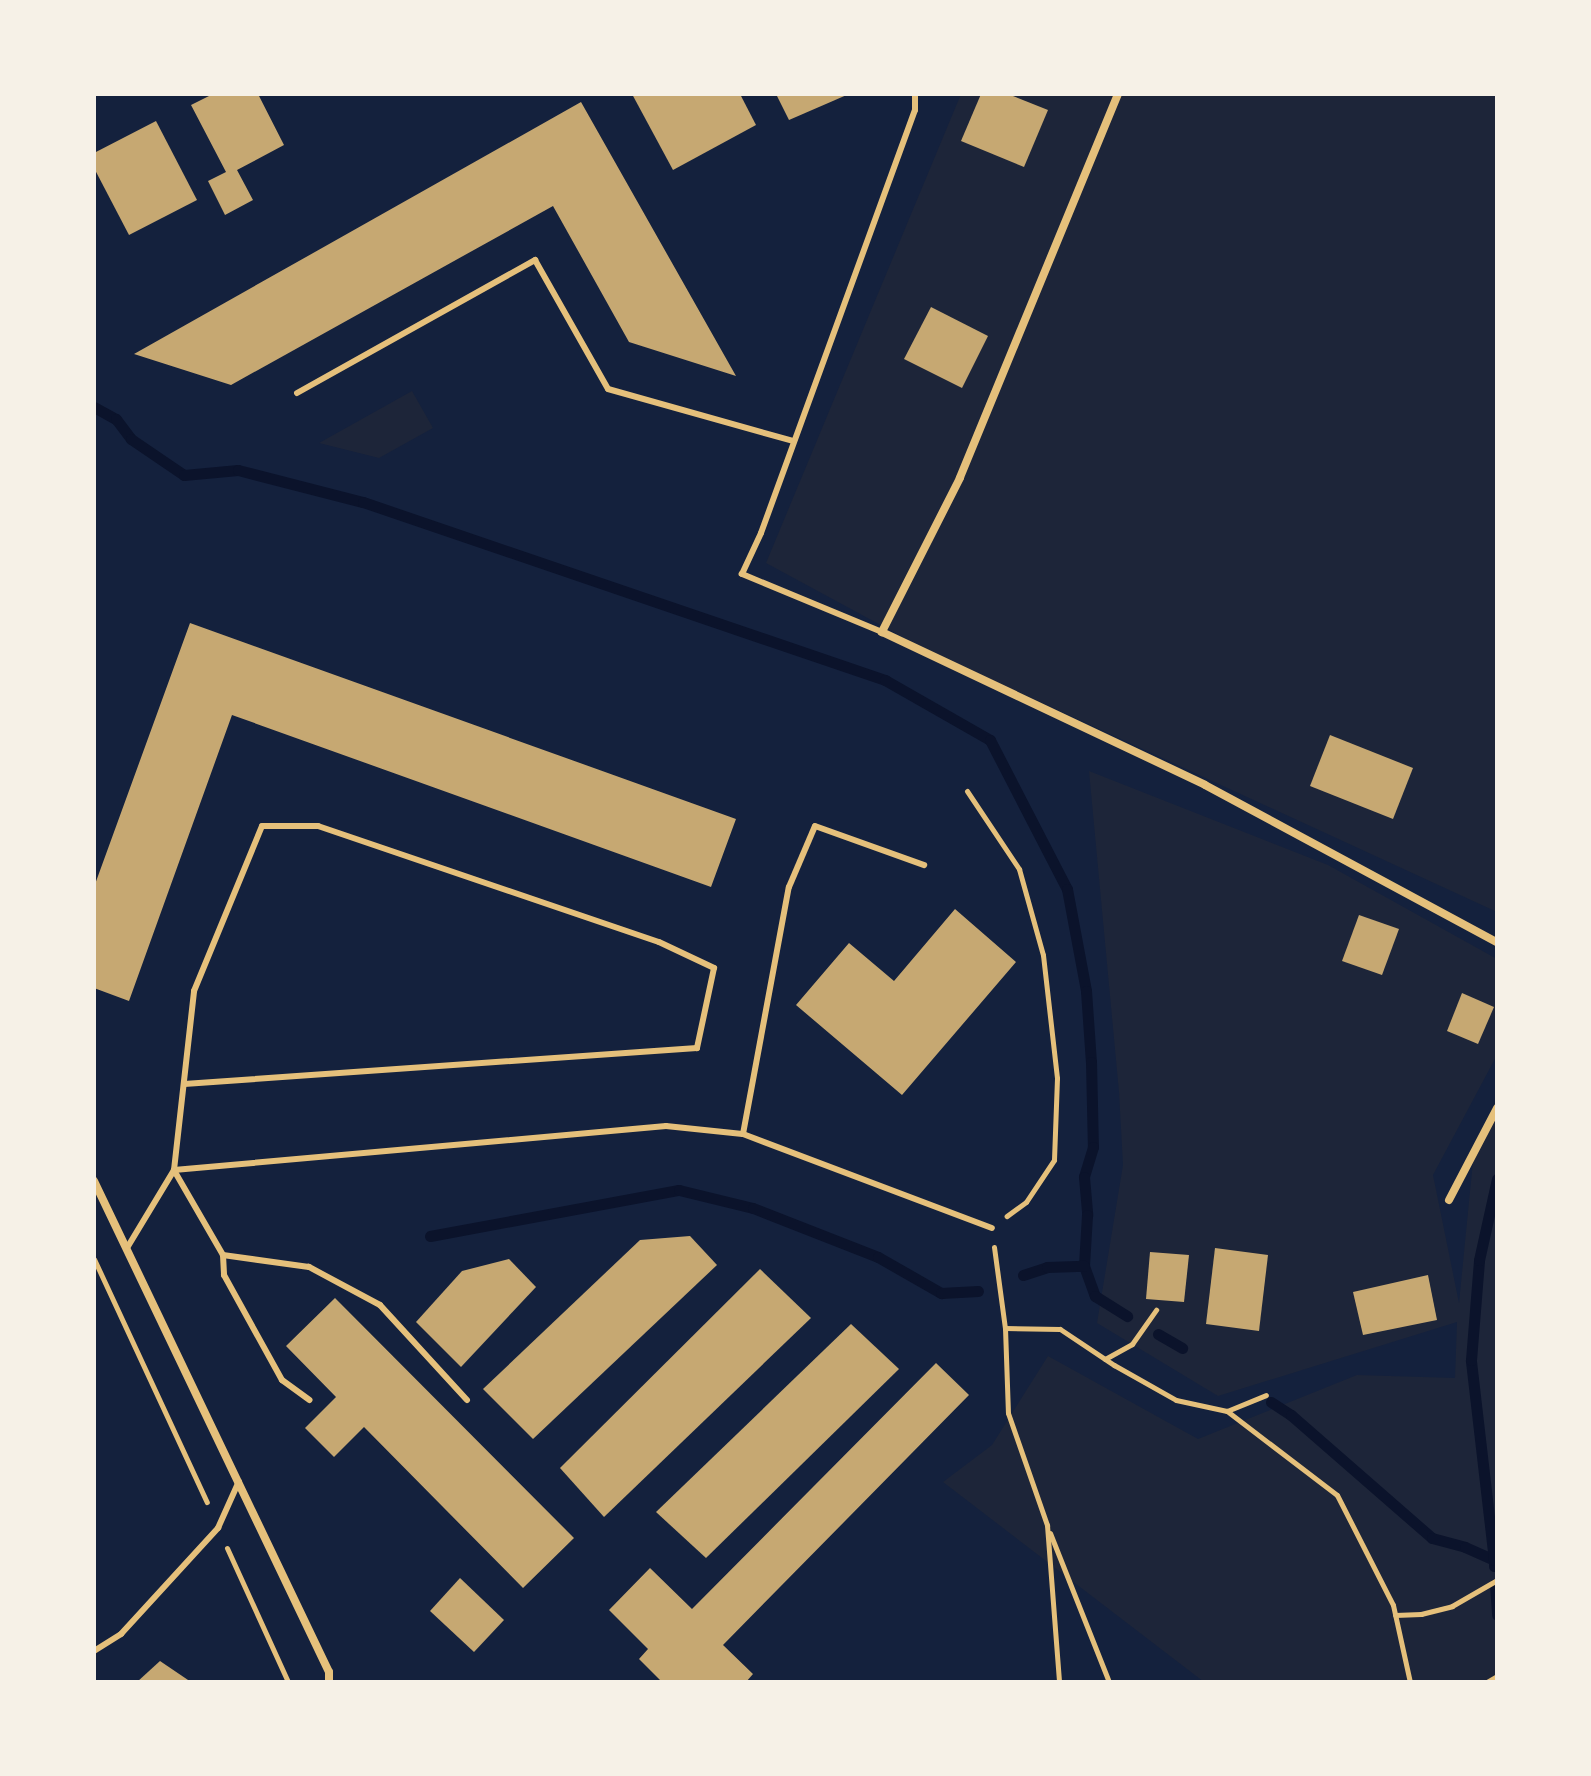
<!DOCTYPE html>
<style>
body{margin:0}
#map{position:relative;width:1591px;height:1776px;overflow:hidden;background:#14213d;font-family:Commissioner,sans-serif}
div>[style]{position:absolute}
.green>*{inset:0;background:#1d2539}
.stream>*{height:11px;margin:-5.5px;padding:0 5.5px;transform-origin:5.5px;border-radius:5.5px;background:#0b132b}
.building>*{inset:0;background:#c6a872}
.path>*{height:5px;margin:-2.5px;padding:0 2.5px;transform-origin:2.5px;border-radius:2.5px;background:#e5c07b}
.service>*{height:6px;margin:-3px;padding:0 3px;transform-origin:3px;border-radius:3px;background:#e5c07b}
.minor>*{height:8px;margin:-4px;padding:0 4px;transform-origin:4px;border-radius:4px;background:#e5c07b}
span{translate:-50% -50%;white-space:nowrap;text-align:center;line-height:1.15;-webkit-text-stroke:6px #f6f1e7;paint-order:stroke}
.frame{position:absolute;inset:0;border:96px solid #f6f1e7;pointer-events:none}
</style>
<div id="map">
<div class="green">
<i style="clip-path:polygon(961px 94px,1497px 94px,1497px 912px,923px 648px,766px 563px)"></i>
<i style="clip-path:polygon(412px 391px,433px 428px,379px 458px,319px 443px)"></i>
<i style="clip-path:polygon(1089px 771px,1328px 865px,1497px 959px,1497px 1055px,1433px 1175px,1459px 1303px,1474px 1151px,1497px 1105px,1497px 1682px,1204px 1682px,943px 1482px,992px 1445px,1048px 1356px,1198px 1439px,1357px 1375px,1455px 1378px,1457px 1322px,1218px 1396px,1097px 1323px,1123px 1165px,1119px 1092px)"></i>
</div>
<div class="stream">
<i style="left:94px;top:407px;width:25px;rotate:29deg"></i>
<i style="left:116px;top:419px;width:25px;rotate:53deg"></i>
<i style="left:131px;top:439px;width:64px;rotate:34.2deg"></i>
<i style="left:184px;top:475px;width:54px;rotate:-5.3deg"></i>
<i style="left:238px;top:470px;width:129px;rotate:14.4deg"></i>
<i style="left:363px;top:502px;width:552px;rotate:18.83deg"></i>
<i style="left:885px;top:680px;width:121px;rotate:29.7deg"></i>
<i style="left:990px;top:740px;width:168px;rotate:62.7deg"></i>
<i style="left:1067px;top:889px;width:104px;rotate:79.4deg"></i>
<i style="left:1086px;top:991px;width:71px;rotate:86deg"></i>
<i style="left:1091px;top:1062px;width:85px;rotate:88.7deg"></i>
<i style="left:1093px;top:1147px;width:31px;rotate:107deg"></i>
<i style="left:1084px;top:1177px;width:38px;rotate:85deg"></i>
<i style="left:1087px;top:1215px;width:51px;rotate:93.4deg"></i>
<i style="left:1084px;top:1266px;width:32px;rotate:70deg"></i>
<i style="left:1095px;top:1296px;width:38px;rotate:32deg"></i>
<i style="left:430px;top:1236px;width:253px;rotate:-10.5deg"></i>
<i style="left:679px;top:1190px;width:76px;rotate:13.7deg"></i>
<i style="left:753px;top:1208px;width:134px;rotate:21.4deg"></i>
<i style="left:878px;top:1257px;width:73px;rotate:29.7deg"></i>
<i style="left:941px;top:1293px;width:37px;rotate:-3deg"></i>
<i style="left:1023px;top:1275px;width:25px;rotate:-18deg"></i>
<i style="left:1047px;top:1267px;width:37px;rotate:-2deg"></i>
<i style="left:1158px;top:1334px;width:28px;rotate:30deg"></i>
<i style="left:1271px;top:1402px;width:24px;rotate:33deg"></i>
<i style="left:1291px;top:1415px;width:187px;rotate:41.1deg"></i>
<i style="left:1432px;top:1538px;width:34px;rotate:15deg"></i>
<i style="left:1465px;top:1547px;width:32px;rotate:24deg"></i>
<i style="left:1494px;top:1560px;width:6px;rotate:90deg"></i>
<i style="left:1494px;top:1560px;width:201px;rotate:-96.6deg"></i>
<i style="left:1471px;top:1360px;width:100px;rotate:-85.4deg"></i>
<i style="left:1479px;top:1260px;width:83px;rotate:-77.5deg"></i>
<i style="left:1495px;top:1584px;width:31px;rotate:86deg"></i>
</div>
<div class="building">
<i style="clip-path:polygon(213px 94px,258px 94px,284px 145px,237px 170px,253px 200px,225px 215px,208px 181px,226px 172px,191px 105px)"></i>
<i style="clip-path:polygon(632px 94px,740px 94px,756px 125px,673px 170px)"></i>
<i style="clip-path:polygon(776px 94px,849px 94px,789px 120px)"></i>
<i style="clip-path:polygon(981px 94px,1008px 94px,1048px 110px,1024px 167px,961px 141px)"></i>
<i style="clip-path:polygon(581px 102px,736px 376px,629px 342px,553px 206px,231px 385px,134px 354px)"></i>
<i style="clip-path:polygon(156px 121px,197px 200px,129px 235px,94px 168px,94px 153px)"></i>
<i style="clip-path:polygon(931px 307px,988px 336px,962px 388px,904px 359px)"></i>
<i style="clip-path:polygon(190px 623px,736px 819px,711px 887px,232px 715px,129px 1001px,94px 988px,94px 887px)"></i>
<i style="clip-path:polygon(1330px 735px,1413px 768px,1393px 819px,1310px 786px)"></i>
<i style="clip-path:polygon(955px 909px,1016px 962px,902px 1095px,796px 1005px,849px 943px,894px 981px)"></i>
<i style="clip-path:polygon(1359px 915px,1399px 929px,1382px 975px,1342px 961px)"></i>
<i style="clip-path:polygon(1462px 993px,1494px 1007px,1478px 1044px,1447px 1031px)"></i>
<i style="clip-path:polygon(690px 1236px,717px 1265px,533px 1439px,483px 1389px,640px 1240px)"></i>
<i style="clip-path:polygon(1215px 1248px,1268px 1255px,1259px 1331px,1206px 1324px)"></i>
<i style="clip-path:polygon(1150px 1252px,1189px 1255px,1184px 1302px,1146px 1299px)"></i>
<i style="clip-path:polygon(509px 1259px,536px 1287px,461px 1367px,416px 1322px,462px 1271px)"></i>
<i style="clip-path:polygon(760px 1269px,811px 1318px,604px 1517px,560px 1468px)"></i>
<i style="clip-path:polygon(1428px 1275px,1437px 1320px,1363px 1335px,1353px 1292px)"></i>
<i style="clip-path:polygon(335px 1298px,574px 1538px,523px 1588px,364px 1427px,334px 1457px,305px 1428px,336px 1397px,286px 1346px)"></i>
<i style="clip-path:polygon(851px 1324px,899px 1369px,706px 1558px,656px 1512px)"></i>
<i style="clip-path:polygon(936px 1363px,969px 1395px,723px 1645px,753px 1674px,746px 1682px,662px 1682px,639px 1659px,648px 1649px,609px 1610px,650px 1568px,692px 1609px)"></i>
<i style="clip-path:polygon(460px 1578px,504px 1620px,474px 1652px,430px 1611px)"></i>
<i style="clip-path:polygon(160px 1661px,191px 1682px,137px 1682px)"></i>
</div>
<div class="path">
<i style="left:967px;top:791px;width:94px;rotate:56.3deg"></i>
<i style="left:1019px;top:869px;width:89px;rotate:74.4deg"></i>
<i style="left:1043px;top:955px;width:124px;rotate:83.5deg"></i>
<i style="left:1057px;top:1078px;width:82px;rotate:92.1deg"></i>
<i style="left:1054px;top:1160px;width:50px;rotate:123.7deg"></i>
<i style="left:1026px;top:1202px;width:24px;rotate:144deg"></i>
<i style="left:994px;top:1247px;width:82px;rotate:82.3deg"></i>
<i style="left:1005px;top:1328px;width:85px;rotate:88deg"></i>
<i style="left:1008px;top:1413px;width:119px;rotate:70.8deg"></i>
<i style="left:1047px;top:1525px;width:157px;rotate:85.6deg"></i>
<i style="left:94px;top:1259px;width:268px;rotate:65.1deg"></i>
<i style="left:1005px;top:1328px;width:55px;rotate:1deg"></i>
<i style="left:1060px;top:1329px;width:65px;rotate:33.7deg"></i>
<i style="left:1114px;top:1365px;width:71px;rotate:29.4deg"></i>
<i style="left:1176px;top:1400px;width:52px;rotate:12.2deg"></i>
<i style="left:1227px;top:1411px;width:42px;rotate:-22.3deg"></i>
<i style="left:1105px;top:1359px;width:31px;rotate:-29deg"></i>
<i style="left:1132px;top:1344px;width:42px;rotate:-54.8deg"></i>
<i style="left:1227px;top:1411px;width:138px;rotate:37.4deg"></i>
<i style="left:1337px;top:1495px;width:123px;rotate:63deg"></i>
<i style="left:1393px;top:1605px;width:79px;rotate:77.6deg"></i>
<i style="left:1050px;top:1533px;width:160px;rotate:68.4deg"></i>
<i style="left:227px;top:1548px;width:147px;rotate:65.5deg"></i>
<i style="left:1395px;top:1615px;width:26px;rotate:-2deg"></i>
<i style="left:1421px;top:1614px;width:32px;rotate:-14deg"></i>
<i style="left:1452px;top:1606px;width:52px;rotate:-30deg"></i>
<i style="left:1487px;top:1682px;width:12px;rotate:-31deg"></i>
</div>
<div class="service">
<i style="left:297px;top:393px;width:273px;rotate:-29.2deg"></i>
<i style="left:535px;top:260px;width:148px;rotate:60.5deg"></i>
<i style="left:608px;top:389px;width:192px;rotate:15.7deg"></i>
<i style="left:882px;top:632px;width:152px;rotate:-157.5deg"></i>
<i style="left:742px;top:574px;width:45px;rotate:-65.1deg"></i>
<i style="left:761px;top:533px;width:450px;rotate:-70deg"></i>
<i style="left:915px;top:110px;width:16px;rotate:-90deg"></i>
<i style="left:743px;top:1134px;width:251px;rotate:-79.5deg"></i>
<i style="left:789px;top:887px;width:66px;rotate:-66.9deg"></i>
<i style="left:815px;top:826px;width:116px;rotate:19.7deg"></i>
<i style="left:127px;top:1248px;width:91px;rotate:-58.9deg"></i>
<i style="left:174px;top:1170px;width:180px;rotate:-83.6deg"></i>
<i style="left:194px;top:991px;width:178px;rotate:-67.6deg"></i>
<i style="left:262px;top:826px;width:56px"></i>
<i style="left:318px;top:826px;width:360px;rotate:18.8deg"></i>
<i style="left:659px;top:942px;width:61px;rotate:25.3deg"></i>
<i style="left:714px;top:968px;width:82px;rotate:102deg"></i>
<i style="left:697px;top:1048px;width:514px;rotate:175.99deg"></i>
<i style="left:223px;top:1255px;width:20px;rotate:87deg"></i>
<i style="left:224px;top:1275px;width:120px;rotate:61.1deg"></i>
<i style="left:282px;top:1380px;width:34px;rotate:36deg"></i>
<i style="left:467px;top:1400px;width:129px;rotate:-132.5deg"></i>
<i style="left:380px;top:1305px;width:81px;rotate:-151.8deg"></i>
<i style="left:309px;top:1267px;width:87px;rotate:-172.1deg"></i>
<i style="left:223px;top:1255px;width:98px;rotate:-120deg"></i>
<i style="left:174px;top:1170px;width:494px;rotate:-5.1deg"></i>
<i style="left:666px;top:1126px;width:77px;rotate:5.9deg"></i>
<i style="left:743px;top:1134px;width:266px;rotate:20.7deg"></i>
<i style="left:94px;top:1651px;width:32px;rotate:-32deg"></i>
<i style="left:121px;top:1634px;width:144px;rotate:-47.5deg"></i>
<i style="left:218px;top:1528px;width:51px;rotate:-65.9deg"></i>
</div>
<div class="minor">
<i style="left:1118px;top:94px;width:415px;rotate:112.4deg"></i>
<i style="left:960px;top:478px;width:173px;rotate:116.9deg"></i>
<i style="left:882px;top:632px;width:357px;rotate:25.3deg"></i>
<i style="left:1205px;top:785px;width:332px;rotate:28.3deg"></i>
<i style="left:94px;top:1181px;width:544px;rotate:64.42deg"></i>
<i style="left:329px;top:1672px;width:10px;rotate:90deg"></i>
<i style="left:1449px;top:1200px;width:104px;rotate:-62.4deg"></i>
</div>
<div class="frame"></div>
</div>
